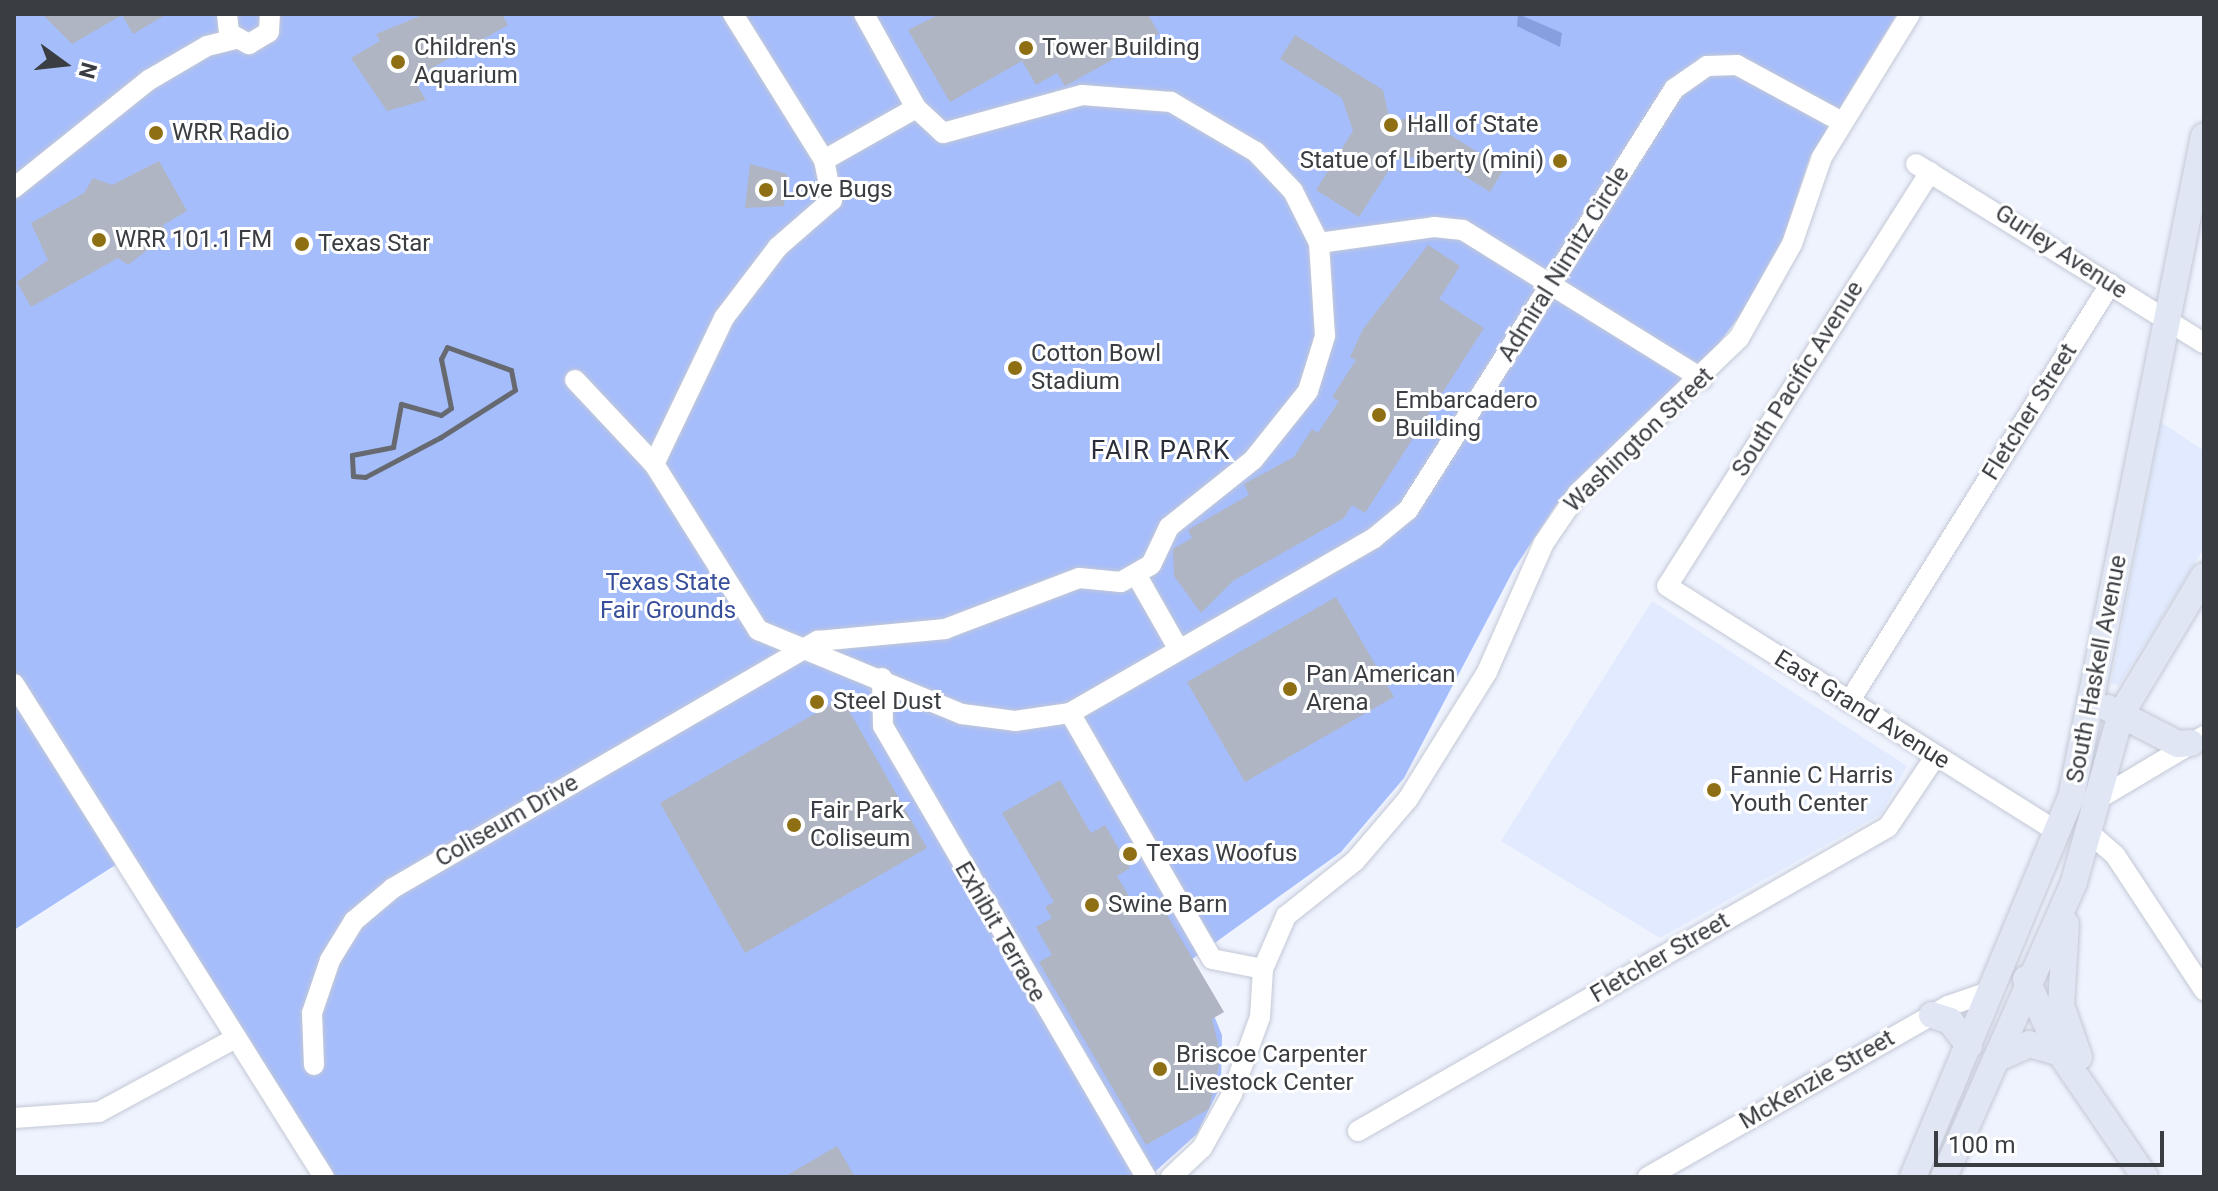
<!DOCTYPE html>
<style>
body{margin:0}
#map{position:relative;width:2218px;height:1191px;overflow:hidden;background:#eef3fe;font-family:Roboto,sans-serif}
div>[style]{position:absolute}
.built>*{inset:0;background:#e1eafe}
.green>*{inset:0;background:#a6bdfb}
.water>*{inset:0;background:#879fdf}
.building>*{inset:0;background:#afb5c2}
.roads{filter:drop-shadow(0 0 2px #c3c8d5) drop-shadow(0 0 2px #c3c8d5)}
.minor>*{height:20px;margin:-10px;padding:0 10px;transform-origin:10px;border-radius:10px;background:#fff}
.major>*{height:26px;margin:-13px;padding:0 13px;transform-origin:13px;border-radius:13px;background:#e0e6f3}
.rail>*{height:5px;margin:-2.5px;padding:0 2.5px;transform-origin:2.5px;border-radius:2.5px;background:#666a70}
.dots>*{width:22px;height:22px;translate:-50% -50%;box-sizing:border-box;border:4px solid #fff;border-radius:50%}
span{translate:-50% -50%;white-space:nowrap;text-align:center;line-height:1.15;-webkit-text-stroke:6px #fff;paint-order:stroke}
.poi-label{font-size:24px;color:#3a3d42}
.left{translate:0 -50%;text-align:left}
.right{translate:-100% -50%;text-align:right}
.street-label{font-size:24px;color:#3a3d42}
.park-label{font-size:24px;color:#374e9b}
.neighbourhood-label{font-size:26px;color:#2a2e38;letter-spacing:2px}
.frame{position:absolute;inset:0;border:16px solid #3a3d42;pointer-events:none}
.north{position:absolute;left:24px;top:24px;width:80px;height:80px;-webkit-text-stroke:6px #fff;paint-order:stroke;rotate:105deg;font-size:22px;font-weight:700;line-height:32px;text-align:center;color:#3a3d42}
.north::after{content:'';display:block;margin:auto;width:28px;height:36px;background:#3a3d42;clip-path:polygon(50% 0,100% 100%,50% 72%,0 100%)}
.scale{position:absolute;left:1934px;top:1131px;width:230px;height:36px;box-sizing:border-box;border:4px solid #3a3d42;border-top:0;padding-left:10px;font-size:24px;line-height:28px;white-space:nowrap;color:#3a3d42;-webkit-text-stroke:6px #fff;paint-order:stroke}
</style>
<div id="map">
<div class="built">
<i style="clip-path:polygon(2161px 422px,2204px 451px,2204px 548px,2119px 685px,2111px 683px)"></i>
<i style="clip-path:polygon(1652px 601px,1907px 766px,1881px 814px,1660px 938px,1501px 841px)"></i>
</div>
<div class="green">
<i style="clip-path:polygon(14px 14px,1897px 14px,1810px 157px,1781px 245px,1741px 314px,1704px 363px,1556px 505px,1514px 569px,1404px 778px,1341px 852px,1191px 960px,1222px 1035px,1221px 1085px,1197px 1134px,1149px 1177px,329px 1177px,120px 862px,14px 930px)"></i>
</div>
<div class="water">
<i style="clip-path:polygon(1518px 14px,1562px 33px,1560px 47px,1517px 26px)"></i>
</div>
<div class="building">
<i style="clip-path:polygon(42px 14px,167px 14px,133px 34px,122px 15px,72px 44px)"></i>
<i style="clip-path:polygon(425px 14px,502px 14px,508px 25px,425px 72px,417px 85px,426px 100px,387px 111px,351px 58px,380px 41px,376px 34px)"></i>
<i style="clip-path:polygon(940px 14px,1148px 14px,1159px 34px,1065px 86px,1057px 73px,1036px 85px,1022px 61px,950px 102px,908px 30px)"></i>
<i style="clip-path:polygon(1295px 35px,1383px 90px,1390px 121px,1421px 116px,1504px 169px,1490px 192px,1431px 155px,1396px 159px,1359px 217px,1316px 190px,1353px 131px,1342px 98px,1280px 59px)"></i>
<i style="clip-path:polygon(159px 161px,187px 211px,163px 225px,168px 234px,128px 265px,118px 258px,31px 307px,17px 282px,48px 260px,31px 223px,84px 193px,93px 178px,112px 185px)"></i>
<i style="clip-path:polygon(750px 164px,787px 174px,784px 206px,745px 208px)"></i>
<i style="clip-path:polygon(1428px 245px,1460px 266px,1439px 299px,1484px 328px,1365px 513px,1352px 505px,1344px 518px,1233px 581px,1201px 613px,1174px 576px,1173px 549px,1192px 538px,1188px 530px,1249px 495px,1244px 484px,1294px 457px,1312px 429px,1318px 433px,1339px 401px,1332px 397px,1356px 360px,1350px 357px,1363px 329px)"></i>
<i style="clip-path:polygon(1336px 597px,1394px 697px,1245px 782px,1187px 682px)"></i>
<i style="clip-path:polygon(842px 698px,927px 848px,745px 953px,660px 803px)"></i>
<i style="clip-path:polygon(1060px 780px,1091px 833px,1105px 825px,1130px 868px,1117px 876px,1137px 910px,1157px 898px,1224px 1012px,1212px 1019px,1221px 1056px,1209px 1109px,1146px 1145px,1039px 962px,1052px 955px,1036px 927px,1052px 918px,1045px 907px,1054px 902px,1002px 813px)"></i>
<i style="clip-path:polygon(837px 1146px,855px 1177px,784px 1177px)"></i>
</div>
<div class="roads">
<div class="minor">
<i style="left:227px;top:14px;width:19px;rotate:84deg"></i>
<i style="left:229px;top:33px;width:23px;rotate:29deg"></i>
<i style="left:249px;top:44px;width:23px;rotate:-31deg"></i>
<i style="left:269px;top:32px;width:18px;rotate:-87deg"></i>
<i style="left:733px;top:14px;width:172px;rotate:58.1deg"></i>
<i style="left:864px;top:14px;width:107px;rotate:61deg"></i>
<i style="left:1916px;top:164px;width:339px;rotate:31.9deg"></i>
<i style="left:1930px;top:172px;width:490px;rotate:122.4deg"></i>
<i style="left:1667px;top:586px;width:463px;rotate:32.2deg"></i>
<i style="left:14px;top:188px;width:173px;rotate:-38.7deg"></i>
<i style="left:149px;top:80px;width:67px;rotate:-30.4deg"></i>
<i style="left:207px;top:46px;width:29px;rotate:-14deg"></i>
<i style="left:1319px;top:243px;width:116px;rotate:-7.9deg"></i>
<i style="left:1434px;top:227px;width:29px;rotate:6deg"></i>
<i style="left:1463px;top:230px;width:282px;rotate:31.9deg"></i>
<i style="left:575px;top:380px;width:115px;rotate:46.8deg"></i>
<i style="left:654px;top:464px;width:196px;rotate:57.9deg"></i>
<i style="left:758px;top:630px;width:221px;rotate:22.4deg"></i>
<i style="left:962px;top:714px;width:53px;rotate:7.5deg"></i>
<i style="left:1015px;top:721px;width:56px;rotate:-8.3deg"></i>
<i style="left:1070px;top:713px;width:284px;rotate:60deg"></i>
<i style="left:1212px;top:959px;width:52px;rotate:11.1deg"></i>
<i style="left:1137px;top:576px;width:85px;rotate:60.4deg"></i>
<i style="left:882px;top:678px;width:48px;rotate:88.8deg"></i>
<i style="left:883px;top:726px;width:522px;rotate:59.75deg"></i>
<i style="left:14px;top:684px;width:582px;rotate:57.84deg"></i>
<i style="left:1849px;top:702px;width:493px;rotate:-58deg"></i>
<i style="left:1070px;top:713px;width:351px;rotate:-29.9deg"></i>
<i style="left:1374px;top:538px;width:44px;rotate:-39.5deg"></i>
<i style="left:1408px;top:510px;width:498px;rotate:-57.7deg"></i>
<i style="left:1674px;top:89px;width:40px;rotate:-34.9deg"></i>
<i style="left:1707px;top:66px;width:30px;rotate:-2deg"></i>
<i style="left:1737px;top:65px;width:119px;rotate:28.5deg"></i>
<i style="left:2100px;top:798px;width:121px;rotate:-30.8deg"></i>
<i style="left:2092px;top:835px;width:30px;rotate:41deg"></i>
<i style="left:2115px;top:855px;width:162px;rotate:56.6deg"></i>
<i style="left:314px;top:1065px;width:52px;rotate:-92.2deg"></i>
<i style="left:312px;top:1013px;width:56px;rotate:-71.2deg"></i>
<i style="left:330px;top:960px;width:46px;rotate:-58.4deg"></i>
<i style="left:354px;top:921px;width:51px;rotate:-40.2deg"></i>
<i style="left:393px;top:888px;width:492px;rotate:-30.2deg"></i>
<i style="left:818px;top:641px;width:128px;rotate:-5.4deg"></i>
<i style="left:945px;top:629px;width:143px;rotate:-20.8deg"></i>
<i style="left:1079px;top:578px;width:42px;rotate:5.4deg"></i>
<i style="left:1121px;top:582px;width:34px;rotate:-30deg"></i>
<i style="left:1151px;top:565px;width:42px;rotate:-64.7deg"></i>
<i style="left:1169px;top:527px;width:107px;rotate:-38.6deg"></i>
<i style="left:1253px;top:460px;width:88px;rotate:-51.4deg"></i>
<i style="left:1308px;top:391px;width:58px;rotate:-72.8deg"></i>
<i style="left:1325px;top:336px;width:93px;rotate:-93.7deg"></i>
<i style="left:1319px;top:243px;width:58px;rotate:-116.6deg"></i>
<i style="left:1293px;top:191px;width:54px;rotate:-133.5deg"></i>
<i style="left:1256px;top:152px;width:99px;rotate:-149.5deg"></i>
<i style="left:1171px;top:102px;width:89px;rotate:-175.5deg"></i>
<i style="left:1082px;top:95px;width:144px;rotate:164.7deg"></i>
<i style="left:943px;top:133px;width:37px;rotate:-137deg"></i>
<i style="left:916px;top:108px;width:106px;rotate:150.5deg"></i>
<i style="left:824px;top:160px;width:41px;rotate:78.7deg"></i>
<i style="left:832px;top:200px;width:72px;rotate:139deg"></i>
<i style="left:778px;top:247px;width:89px;rotate:127.3deg"></i>
<i style="left:724px;top:318px;width:162px;rotate:115.6deg"></i>
<i style="left:14px;top:1118px;width:85px;rotate:-4deg"></i>
<i style="left:99px;top:1112px;width:156px;rotate:-28.4deg"></i>
<i style="left:1358px;top:1131px;width:611px;rotate:-29.84deg"></i>
<i style="left:1888px;top:827px;width:84px;rotate:-56.1deg"></i>
<i style="left:1171px;top:1177px;width:42px;rotate:-43.1deg"></i>
<i style="left:1202px;top:1148px;width:62px;rotate:-60.9deg"></i>
<i style="left:1232px;top:1094px;width:82px;rotate:-70deg"></i>
<i style="left:1260px;top:1017px;width:48px;rotate:-86.4deg"></i>
<i style="left:1263px;top:969px;width:58px;rotate:-66.5deg"></i>
<i style="left:1286px;top:916px;width:88px;rotate:-38.6deg"></i>
<i style="left:1355px;top:861px;width:82px;rotate:-49.5deg"></i>
<i style="left:1408px;top:799px;width:150px;rotate:-58.1deg"></i>
<i style="left:1487px;top:672px;width:141px;rotate:-66.2deg"></i>
<i style="left:1544px;top:543px;width:60px;rotate:-55.8deg"></i>
<i style="left:1578px;top:493px;width:223px;rotate:-43.9deg"></i>
<i style="left:1739px;top:338px;width:108px;rotate:-60.6deg"></i>
<i style="left:1792px;top:244px;width:92px;rotate:-71deg"></i>
<i style="left:1822px;top:157px;width:168px;rotate:-58.4deg"></i>
<i style="left:1648px;top:1177px;width:345px;rotate:-29.7deg"></i>
<i style="left:1948px;top:1006px;width:46px;rotate:-19.2deg"></i>
</div>
<div class="major">
<i style="left:2108px;top:708px;width:79px;rotate:27.2deg"></i>
<i style="left:2178px;top:744px;width:13px;rotate:-4deg"></i>
<i style="left:2066px;top:924px;width:81px;rotate:93.5deg"></i>
<i style="left:2061px;top:1005px;width:55px;rotate:70.9deg"></i>
<i style="left:2026px;top:979px;width:81px;rotate:65.3deg"></i>
<i style="left:2060px;top:1053px;width:150px;rotate:55.6deg"></i>
<i style="left:1932px;top:1015px;width:19px;rotate:18deg"></i>
<i style="left:1950px;top:1021px;width:31px;rotate:52deg"></i>
<i style="left:1996px;top:1059px;width:36px;rotate:-24deg"></i>
<i style="left:2029px;top:1044px;width:32px;rotate:16deg"></i>
<i style="left:1913px;top:1177px;width:411px;rotate:-67.4deg"></i>
<i style="left:2071px;top:798px;width:675px;rotate:-78.64deg"></i>
<i style="left:1944px;top:1177px;width:322px;rotate:-66.2deg"></i>
<i style="left:2074px;top:882px;width:174px;rotate:-74.4deg"></i>
<i style="left:2121px;top:714px;width:161px;rotate:-59deg"></i>
</div>
</div>
<div class="rail">
<i style="left:447px;top:347px;width:68px;rotate:19.8deg"></i>
<i style="left:511px;top:370px;width:20px;rotate:79deg"></i>
<i style="left:515px;top:390px;width:88px;rotate:147.6deg"></i>
<i style="left:441px;top:437px;width:86px;rotate:152.2deg"></i>
<i style="left:365px;top:477px;width:12px;rotate:-175deg"></i>
<i style="left:353px;top:476px;width:21px;rotate:-93deg"></i>
<i style="left:352px;top:455px;width:42px;rotate:-11deg"></i>
<i style="left:393px;top:447px;width:44px;rotate:-79.5deg"></i>
<i style="left:401px;top:404px;width:41px;rotate:15.4deg"></i>
<i style="left:441px;top:415px;width:12px;rotate:-35deg"></i>
<i style="left:451px;top:408px;width:50px;rotate:-101.5deg"></i>
<i style="left:441px;top:359px;width:13px;rotate:-63deg"></i>
</div>
<div class="dots">
<i style="left:1026px;top:48px;background:#8e6f13"></i>
<i style="left:398px;top:62px;background:#8e6f13"></i>
<i style="left:1391px;top:125px;background:#8e6f13"></i>
<i style="left:156px;top:133px;background:#8e6f13"></i>
<i style="left:1560px;top:161px;background:#8e6f13"></i>
<i style="left:766px;top:190px;background:#8e6f13"></i>
<i style="left:99px;top:240px;background:#8e6f13"></i>
<i style="left:302px;top:244px;background:#8e6f13"></i>
<i style="left:1015px;top:368px;background:#8e6f13"></i>
<i style="left:1379px;top:415px;background:#8e6f13"></i>
<i style="left:1290px;top:689px;background:#8e6f13"></i>
<i style="left:817px;top:702px;background:#8e6f13"></i>
<i style="left:1714px;top:790px;background:#8e6f13"></i>
<i style="left:794px;top:825px;background:#8e6f13"></i>
<i style="left:1130px;top:854px;background:#8e6f13"></i>
<i style="left:1092px;top:905px;background:#8e6f13"></i>
<i style="left:1160px;top:1069px;background:#8e6f13"></i>
</div>
<div class="poi-label">
<span class="left" style="left:414px;top:62px">Children's<br>Aquarium</span>
<span class="left" style="left:1042px;top:48px">Tower Building</span>
<span class="left" style="left:1407px;top:125px">Hall of State</span>
<span class="left" style="left:172px;top:133px">WRR Radio</span>
<span class="right" style="left:1544px;top:161px">Statue of Liberty (mini)</span>
<span class="left" style="left:782px;top:190px">Love Bugs</span>
<span class="left" style="left:115px;top:240px">WRR 101.1 FM</span>
<span class="left" style="left:318px;top:244px">Texas Star</span>
<span class="left" style="left:1031px;top:368px">Cotton Bowl<br>Stadium</span>
<span class="left" style="left:1395px;top:415px">Embarcadero<br>Building</span>
<span class="left" style="left:1306px;top:689px">Pan American<br>Arena</span>
<span class="left" style="left:833px;top:702px">Steel Dust</span>
<span class="left" style="left:1730px;top:790px">Fannie C Harris<br>Youth Center</span>
<span class="left" style="left:810px;top:825px">Fair Park<br>Coliseum</span>
<span class="left" style="left:1146px;top:854px">Texas Woofus</span>
<span class="left" style="left:1108px;top:905px">Swine Barn</span>
<span class="left" style="left:1176px;top:1069px">Briscoe Carpenter<br>Livestock Center</span>
</div>
<div class="street-label">
<span style="left:2061px;top:252px;rotate:33deg">Gurley Avenue</span>
<span style="left:1564px;top:264px;rotate:-58deg">Admiral Nimitz Circle</span>
<span style="left:1798px;top:379px;rotate:-58deg">South Pacific Avenue</span>
<span style="left:2030px;top:412px;rotate:-58deg">Fletcher Street</span>
<span style="left:1639px;top:440px;rotate:-44deg">Washington Street</span>
<span style="left:2097px;top:669px;rotate:-79deg">South Haskell Avenue</span>
<span style="left:1862px;top:710px;rotate:32deg">East Grand Avenue</span>
<span style="left:507px;top:821px;rotate:-30deg">Coliseum Drive</span>
<span style="left:1000px;top:932px;rotate:60deg">Exhibit Terrace</span>
<span style="left:1660px;top:958px;rotate:-30deg">Fletcher Street</span>
<span style="left:1817px;top:1080px;rotate:-30deg">McKenzie Street</span>
</div>
<div class="park-label">
<span style="left:668px;top:597px">Texas State<br>Fair Grounds</span>
</div>
<div class="neighbourhood-label">
<span style="left:1161px;top:451px">FAIR PARK</span>
</div>
<div class="frame"></div>
<div class="north">N</div>
<div class="scale">100 m</div>
</div>
